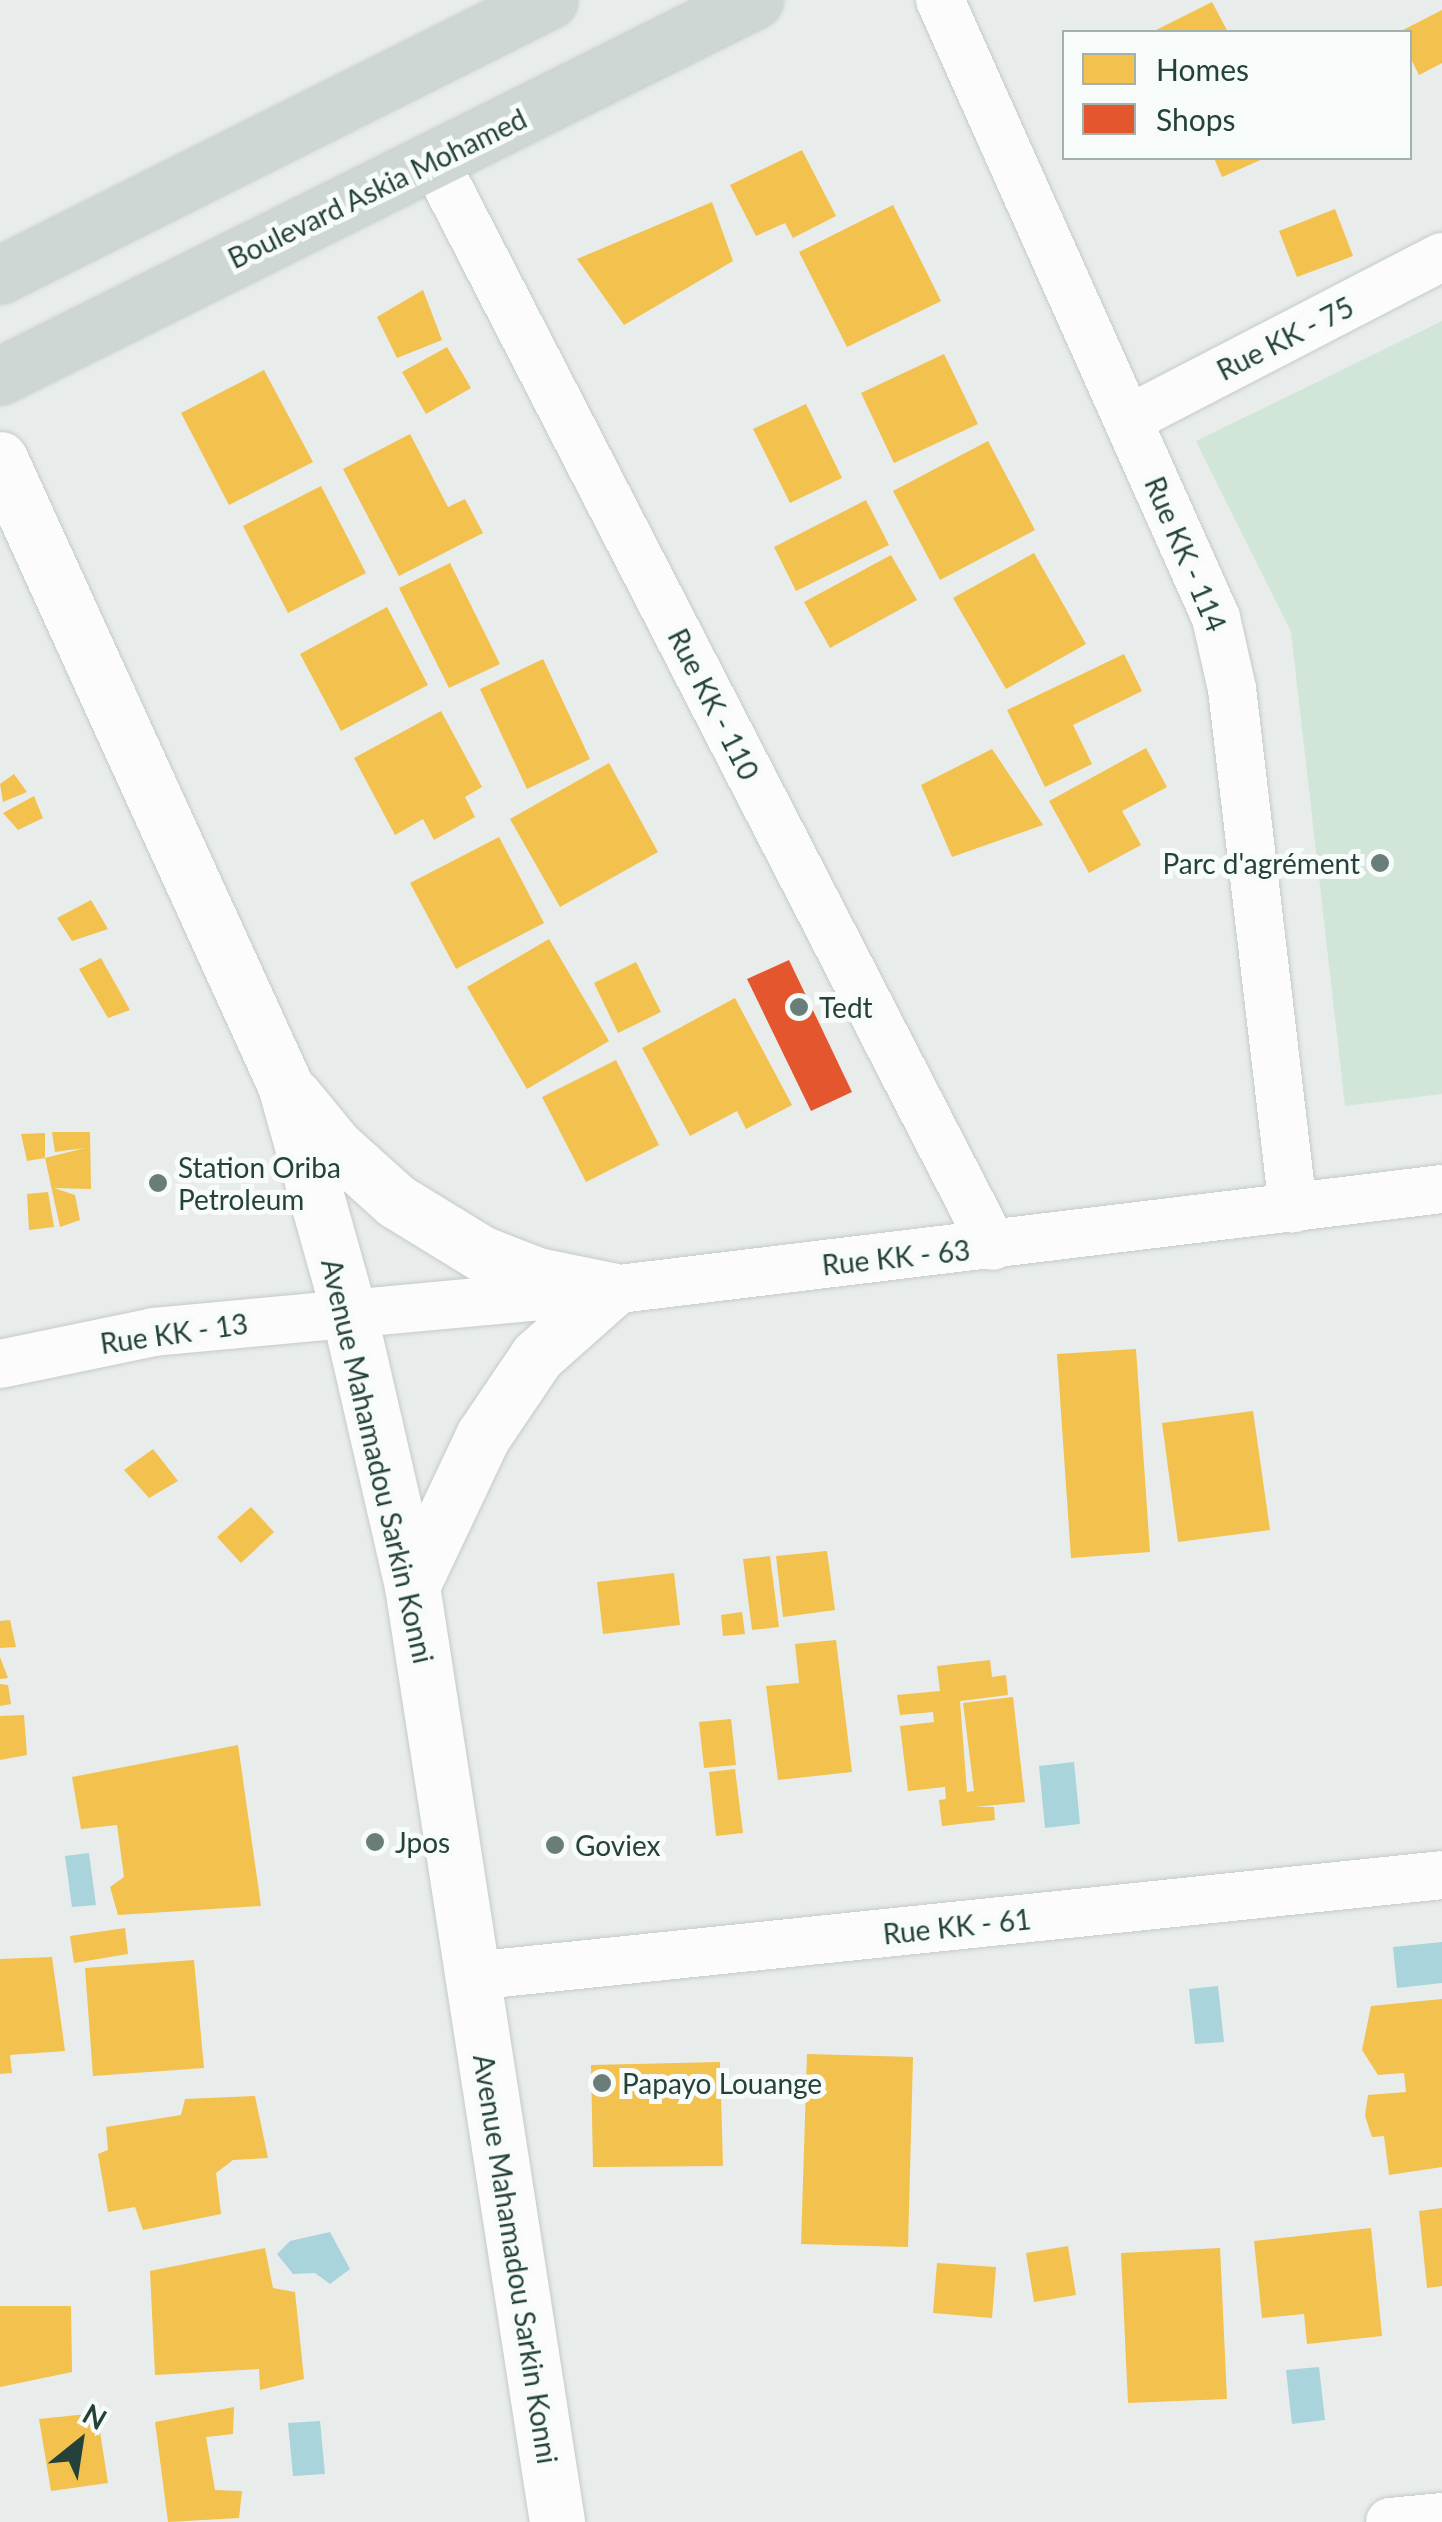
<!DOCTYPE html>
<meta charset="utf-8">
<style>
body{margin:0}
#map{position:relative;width:1442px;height:2522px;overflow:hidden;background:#e8edeb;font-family:Lato,sans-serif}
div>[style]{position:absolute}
.green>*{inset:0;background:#d1e6d8}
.water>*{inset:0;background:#a9d4db}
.homes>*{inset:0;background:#f2c14e}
.shops>*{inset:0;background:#e4572e}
.roads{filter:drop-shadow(0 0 2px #c5cac8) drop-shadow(0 0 2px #c5cac8)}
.minor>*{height:48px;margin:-24px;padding:0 24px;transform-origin:24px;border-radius:24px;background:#fcfcfc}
.tertiary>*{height:55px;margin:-27.5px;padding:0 27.5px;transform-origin:27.5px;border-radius:27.5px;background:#fcfcfc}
.primary>*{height:55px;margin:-27.5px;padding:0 27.5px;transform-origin:27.5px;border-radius:27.5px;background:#cfd7d5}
.dots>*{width:28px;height:28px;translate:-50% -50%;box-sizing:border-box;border:5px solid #f7fbf9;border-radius:50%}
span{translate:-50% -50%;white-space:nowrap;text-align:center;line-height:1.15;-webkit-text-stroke:10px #f7fbf9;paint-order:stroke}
.street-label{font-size:28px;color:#24423a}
.poi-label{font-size:28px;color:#24423a}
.right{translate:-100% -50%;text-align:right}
.left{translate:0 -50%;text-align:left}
.legend{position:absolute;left:1062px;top:30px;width:350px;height:130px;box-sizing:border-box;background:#f7fbf9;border:2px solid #a3b1ad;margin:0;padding:12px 18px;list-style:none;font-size:30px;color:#24423a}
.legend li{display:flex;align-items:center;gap:20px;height:50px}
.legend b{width:50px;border:2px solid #a3b1ad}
.north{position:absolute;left:30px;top:2392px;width:100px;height:100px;-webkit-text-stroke:8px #f7fbf9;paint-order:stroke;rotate:30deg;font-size:28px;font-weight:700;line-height:40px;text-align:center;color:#24423a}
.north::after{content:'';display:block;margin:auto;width:35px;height:45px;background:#24423a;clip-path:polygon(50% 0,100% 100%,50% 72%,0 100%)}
</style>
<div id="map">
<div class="green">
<i style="clip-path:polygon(1442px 321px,1442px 1094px,1345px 1106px,1291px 632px,1196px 441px)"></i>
</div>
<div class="water">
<i style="clip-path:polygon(1074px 1762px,1080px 1824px,1045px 1828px,1039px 1766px)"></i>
<i style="clip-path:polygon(89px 1853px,96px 1905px,72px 1907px,65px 1856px)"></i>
<i style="clip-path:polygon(1442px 1942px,1442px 1983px,1397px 1988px,1393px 1947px)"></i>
<i style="clip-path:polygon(1218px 1986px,1224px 2042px,1195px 2044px,1189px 1989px)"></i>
<i style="clip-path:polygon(330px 2232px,350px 2269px,330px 2284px,315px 2273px,293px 2274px,277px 2254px,290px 2241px)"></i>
<i style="clip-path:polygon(1319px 2367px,1325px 2420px,1292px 2424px,1286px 2370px)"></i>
<i style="clip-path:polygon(320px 2421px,325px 2474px,293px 2476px,288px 2423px)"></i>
</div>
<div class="homes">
<i style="clip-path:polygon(1212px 2px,1228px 32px,1152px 32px)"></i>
<i style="clip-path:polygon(1442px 10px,1442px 63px,1419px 75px,1410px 57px,1410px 32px,1399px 32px)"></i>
<i style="clip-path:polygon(802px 150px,836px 216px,793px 238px,785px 223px,756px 236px,730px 185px)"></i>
<i style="clip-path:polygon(1214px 158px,1265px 158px,1222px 177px)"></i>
<i style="clip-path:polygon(712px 202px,733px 261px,624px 325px,577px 259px)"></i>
<i style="clip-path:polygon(893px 205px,941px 301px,847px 347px,799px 252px)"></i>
<i style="clip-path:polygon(1335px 209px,1353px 256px,1297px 277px,1279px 231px)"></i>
<i style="clip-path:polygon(423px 290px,442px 340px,397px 358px,377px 317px)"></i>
<i style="clip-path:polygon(447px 347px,471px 388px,426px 414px,402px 372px)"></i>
<i style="clip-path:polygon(944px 354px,978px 424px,894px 463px,861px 393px)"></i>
<i style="clip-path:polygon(264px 370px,313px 462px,229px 505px,181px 413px)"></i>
<i style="clip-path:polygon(806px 404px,842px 478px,790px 503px,753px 429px)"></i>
<i style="clip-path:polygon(410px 434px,448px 507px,465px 499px,483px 533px,399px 576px,343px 469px)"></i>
<i style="clip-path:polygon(988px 441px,1035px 530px,940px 580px,893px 491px)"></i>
<i style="clip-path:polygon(321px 486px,366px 573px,288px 613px,243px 526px)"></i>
<i style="clip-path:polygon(866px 500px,889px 545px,796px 591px,774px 547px)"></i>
<i style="clip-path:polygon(1034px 553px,1086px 644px,1006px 689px,953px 598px)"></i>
<i style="clip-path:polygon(891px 555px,917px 600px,830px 648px,804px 602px)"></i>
<i style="clip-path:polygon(450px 563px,500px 664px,449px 688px,399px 588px)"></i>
<i style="clip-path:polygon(387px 607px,428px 685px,341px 731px,300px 654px)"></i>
<i style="clip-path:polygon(1124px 654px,1142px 691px,1073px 725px,1092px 764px,1045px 787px,1007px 710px)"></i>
<i style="clip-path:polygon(543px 659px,590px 759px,527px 789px,480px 689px)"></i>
<i style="clip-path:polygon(441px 711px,482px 787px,465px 797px,475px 817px,434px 840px,423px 819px,395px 835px,354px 758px)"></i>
<i style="clip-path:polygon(1146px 748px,1167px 787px,1122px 811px,1141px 845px,1089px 873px,1049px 801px)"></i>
<i style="clip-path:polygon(992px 749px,1043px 825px,952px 857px,921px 785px)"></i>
<i style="clip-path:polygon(609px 763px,658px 852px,560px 907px,510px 819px)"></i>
<i style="clip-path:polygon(14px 774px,27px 792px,3px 802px,0 784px)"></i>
<i style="clip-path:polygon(34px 796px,43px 818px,18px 830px,3px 813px)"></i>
<i style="clip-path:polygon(499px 837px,544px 923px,456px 969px,410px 883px)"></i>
<i style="clip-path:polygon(91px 900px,108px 929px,72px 941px,57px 918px)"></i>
<i style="clip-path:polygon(549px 939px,609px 1041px,527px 1089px,467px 987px)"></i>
<i style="clip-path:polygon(101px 958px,130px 1010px,108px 1018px,79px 969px)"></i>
<i style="clip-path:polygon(636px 962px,661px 1012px,618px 1033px,594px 983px)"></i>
<i style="clip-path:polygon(735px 998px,792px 1105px,746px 1129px,737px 1111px,690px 1136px,642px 1048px)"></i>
<i style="clip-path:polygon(616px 1060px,659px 1145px,586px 1182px,542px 1097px)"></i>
<i style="clip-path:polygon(52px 1132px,90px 1132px,91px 1189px,54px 1188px,75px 1195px,80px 1220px,60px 1227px,45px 1158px,27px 1161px,21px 1134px,45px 1133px,45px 1158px,85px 1148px,55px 1152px)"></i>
<i style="clip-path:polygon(48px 1192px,54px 1227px,29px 1230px,27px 1194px)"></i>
<i style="clip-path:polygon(1136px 1349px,1150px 1552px,1071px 1558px,1057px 1354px)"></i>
<i style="clip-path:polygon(1253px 1411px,1270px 1530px,1178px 1542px,1162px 1423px)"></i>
<i style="clip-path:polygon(153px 1449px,178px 1481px,149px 1498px,124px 1470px)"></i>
<i style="clip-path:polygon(251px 1507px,274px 1532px,241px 1563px,217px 1537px)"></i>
<i style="clip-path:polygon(827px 1551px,835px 1610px,783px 1617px,776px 1556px)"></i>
<i style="clip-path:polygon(770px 1556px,779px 1627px,752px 1630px,743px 1559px)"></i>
<i style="clip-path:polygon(674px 1573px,680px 1625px,603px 1634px,597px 1582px)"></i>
<i style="clip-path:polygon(742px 1612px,745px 1634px,723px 1636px,721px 1615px)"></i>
<i style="clip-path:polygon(10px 1620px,16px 1647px,0 1648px,0 1621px)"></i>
<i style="clip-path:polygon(836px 1640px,852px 1772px,778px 1780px,766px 1686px,799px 1683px,795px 1644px)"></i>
<i style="clip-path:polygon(0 1657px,8px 1678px,0 1679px)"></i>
<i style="clip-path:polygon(990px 1660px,992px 1677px,1006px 1675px,1008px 1695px,960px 1701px,967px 1792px,974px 1791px,963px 1703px,1013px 1697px,1025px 1802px,975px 1807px,994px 1807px,995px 1820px,942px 1826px,939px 1800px,946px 1799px,945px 1787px,908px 1791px,900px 1726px,934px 1722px,933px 1712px,900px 1715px,897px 1695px,940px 1691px,937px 1666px)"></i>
<i style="clip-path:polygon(0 1684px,8px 1685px,11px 1704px,0 1706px)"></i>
<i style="clip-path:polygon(24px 1715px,27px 1755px,0 1760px,0 1716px)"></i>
<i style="clip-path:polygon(731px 1719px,736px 1765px,704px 1768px,699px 1722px)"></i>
<i style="clip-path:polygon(238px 1745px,261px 1906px,118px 1915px,110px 1887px,124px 1877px,117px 1825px,81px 1829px,72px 1777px)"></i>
<i style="clip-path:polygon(735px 1769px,743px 1833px,716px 1836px,709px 1772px)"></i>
<i style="clip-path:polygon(125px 1928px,128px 1954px,74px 1963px,70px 1936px)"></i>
<i style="clip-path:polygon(52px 1957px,65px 2051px,10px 2055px,12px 2073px,0 2074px,0 1959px)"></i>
<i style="clip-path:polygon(194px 1960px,204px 2068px,93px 2076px,85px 1968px)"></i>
<i style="clip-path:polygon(1442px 1999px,1442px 2167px,1389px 2175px,1384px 2136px,1372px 2137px,1365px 2116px,1368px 2095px,1406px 2092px,1404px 2073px,1378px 2075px,1362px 2050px,1371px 2006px)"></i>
<i style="clip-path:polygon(807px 2054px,913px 2057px,908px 2247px,801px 2244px)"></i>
<i style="clip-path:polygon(720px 2062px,723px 2166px,593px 2167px,591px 2065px)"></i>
<i style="clip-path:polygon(255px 2096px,268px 2158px,233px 2160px,216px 2173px,221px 2214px,143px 2230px,135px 2207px,108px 2212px,98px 2154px,108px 2150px,106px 2127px,181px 2115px,185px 2099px)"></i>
<i style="clip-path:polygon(1442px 2208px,1442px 2286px,1427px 2288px,1419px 2211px)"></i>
<i style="clip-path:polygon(1371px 2228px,1382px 2336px,1307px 2344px,1304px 2314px,1262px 2318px,1254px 2241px)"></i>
<i style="clip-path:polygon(1068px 2246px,1076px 2295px,1034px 2302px,1026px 2253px)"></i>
<i style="clip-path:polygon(265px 2248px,273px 2288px,295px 2292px,304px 2379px,260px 2390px,259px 2369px,155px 2375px,150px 2271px)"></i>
<i style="clip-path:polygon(1220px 2248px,1227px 2399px,1128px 2403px,1121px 2253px)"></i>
<i style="clip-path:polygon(937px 2263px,996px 2267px,992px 2318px,933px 2313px)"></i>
<i style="clip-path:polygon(0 2306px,71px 2306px,72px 2372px,0 2387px)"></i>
<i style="clip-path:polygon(234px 2407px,233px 2434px,206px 2437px,215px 2490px,242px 2491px,239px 2518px,168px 2522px,155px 2422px)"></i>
<i style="clip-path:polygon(97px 2413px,108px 2483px,51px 2491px,39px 2419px)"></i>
</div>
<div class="shops">
<i style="clip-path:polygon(789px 960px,852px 1092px,811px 1111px,747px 979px)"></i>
</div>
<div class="roads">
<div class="minor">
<i style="left:940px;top:0;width:677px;rotate:65.93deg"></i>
<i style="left:1216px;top:618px;width:73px;rotate:77.3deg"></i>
<i style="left:1232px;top:689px;width:523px;rotate:83.3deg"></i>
<i style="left:435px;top:162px;width:1219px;rotate:62.76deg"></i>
<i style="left:1129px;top:419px;width:352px;rotate:-27.4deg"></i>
<i style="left:0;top:1364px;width:157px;rotate:-11.7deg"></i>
<i style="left:154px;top:1332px;width:459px;rotate:-5.3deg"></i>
<i style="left:611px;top:1290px;width:837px;rotate:-6.93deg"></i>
<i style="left:472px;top:1976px;width:975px;rotate:-5.94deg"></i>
<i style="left:1390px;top:2522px;width:52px;rotate:-5.5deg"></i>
</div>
<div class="tertiary">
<i style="left:0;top:459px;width:688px;rotate:65.52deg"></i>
<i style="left:285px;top:1085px;width:237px;rotate:74.3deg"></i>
<i style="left:349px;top:1313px;width:280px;rotate:77deg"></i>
<i style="left:412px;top:1586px;width:947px;rotate:81.19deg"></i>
<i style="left:294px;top:1096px;width:65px;rotate:50.6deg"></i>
<i style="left:335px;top:1146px;width:82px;rotate:42deg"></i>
<i style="left:396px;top:1201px;width:100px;rotate:31.5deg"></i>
<i style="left:481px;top:1253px;width:60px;rotate:21.4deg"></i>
<i style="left:537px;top:1275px;width:76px;rotate:11.5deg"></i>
<i style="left:412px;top:1586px;width:166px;rotate:-64.7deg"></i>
<i style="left:483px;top:1436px;width:97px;rotate:-56deg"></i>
<i style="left:537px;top:1356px;width:99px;rotate:-41.7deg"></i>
</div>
<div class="primary">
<i style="left:0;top:275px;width:614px;rotate:-26.61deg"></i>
<i style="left:0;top:376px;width:843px;rotate:-26.5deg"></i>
</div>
</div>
<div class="dots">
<i style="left:1380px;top:863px;background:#697e78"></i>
<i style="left:799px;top:1007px;background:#697e78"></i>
<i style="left:158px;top:1183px;background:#697e78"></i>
<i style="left:375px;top:1842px;background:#697e78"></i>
<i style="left:555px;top:1845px;background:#697e78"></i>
<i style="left:602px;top:2083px;background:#697e78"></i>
</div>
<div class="street-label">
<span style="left:377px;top:188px;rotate:-26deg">Boulevard Askia Mohamed</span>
<span style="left:1285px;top:338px;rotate:-27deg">Rue KK - 75</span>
<span style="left:1186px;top:554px;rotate:67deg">Rue KK - 114</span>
<span style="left:714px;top:704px;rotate:63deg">Rue KK - 110</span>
<span style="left:896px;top:1257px;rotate:-6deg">Rue KK - 63</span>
<span style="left:174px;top:1333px;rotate:-8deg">Rue KK - 13</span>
<span style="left:378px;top:1461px;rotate:77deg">Avenue Mahamadou Sarkin Konni</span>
<span style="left:957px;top:1926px;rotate:-6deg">Rue KK - 61</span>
<span style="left:516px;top:2259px;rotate:81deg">Avenue Mahamadou Sarkin Konni</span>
</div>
<div class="poi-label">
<span class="right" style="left:1360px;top:863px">Parc d'agrément</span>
<span class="left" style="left:819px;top:1007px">Tedt</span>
<span class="left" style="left:178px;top:1183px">Station Oriba<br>Petroleum</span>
<span class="left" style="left:395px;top:1842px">Jpos</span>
<span class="left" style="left:575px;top:1845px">Goviex</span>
<span class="left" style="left:622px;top:2083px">Papayo Louange</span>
</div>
<ul class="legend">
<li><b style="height:28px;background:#f2c14e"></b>Homes</li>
<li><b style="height:28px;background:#e4572e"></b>Shops</li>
</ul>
<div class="north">N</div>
</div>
